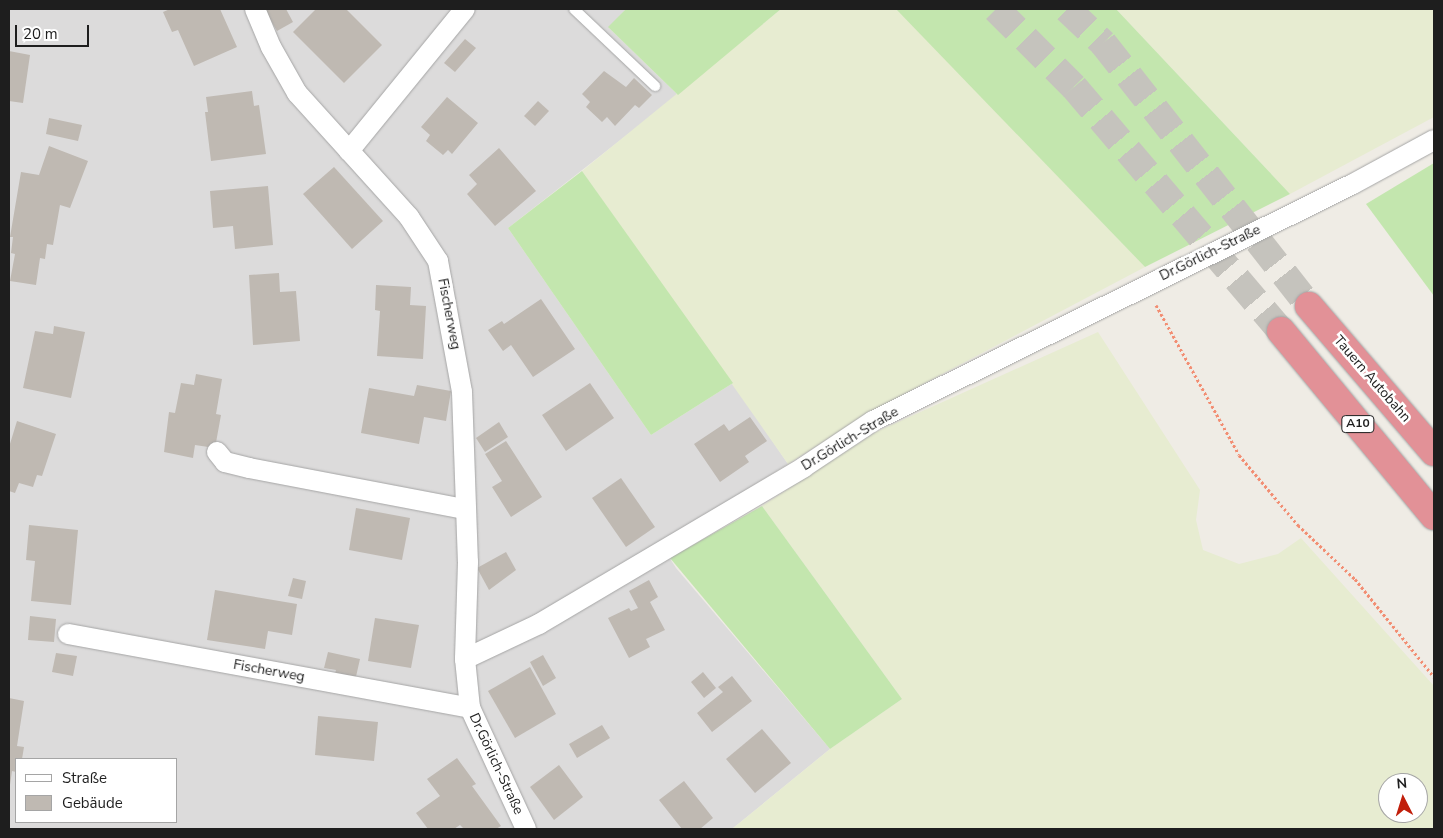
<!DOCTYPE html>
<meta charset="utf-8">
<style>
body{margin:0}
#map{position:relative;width:1443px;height:838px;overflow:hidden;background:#efece5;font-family:"Nunito Sans",sans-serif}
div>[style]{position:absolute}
.residential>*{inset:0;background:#dcdbdb}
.farmland>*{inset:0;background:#e7ecd1}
.grass>*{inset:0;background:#c3e6ae}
.building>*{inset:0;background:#bfb9b2}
.motorway-tunnel>*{height:28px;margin-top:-14px;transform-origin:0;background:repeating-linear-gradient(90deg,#c5c3bd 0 28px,transparent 0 42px)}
.path>*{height:3px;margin-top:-1.5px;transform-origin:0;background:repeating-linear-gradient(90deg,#f28e73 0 2.5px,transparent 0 5px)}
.roads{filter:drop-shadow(0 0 1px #a5a5a5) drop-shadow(0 0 1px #a5a5a5)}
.service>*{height:10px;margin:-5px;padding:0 5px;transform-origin:5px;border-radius:5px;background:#fff}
.minor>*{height:20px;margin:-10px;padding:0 10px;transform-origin:10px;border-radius:10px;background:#fff}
.motorway>*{height:28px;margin:-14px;padding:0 14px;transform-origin:14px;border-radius:14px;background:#e29197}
span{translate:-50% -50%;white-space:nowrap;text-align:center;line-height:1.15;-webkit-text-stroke:5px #fff;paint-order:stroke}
.shield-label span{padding:1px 4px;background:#fff;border:1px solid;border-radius:4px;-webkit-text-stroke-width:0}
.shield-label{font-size:12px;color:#1e1e1e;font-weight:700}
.street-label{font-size:14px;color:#1e1e1e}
.frame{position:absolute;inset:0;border:10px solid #1e1e1e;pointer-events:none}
.legend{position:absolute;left:15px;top:758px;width:162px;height:65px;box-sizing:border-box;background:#fff;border:1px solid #a5a5a5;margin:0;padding:6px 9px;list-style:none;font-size:15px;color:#1e1e1e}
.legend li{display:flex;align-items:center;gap:10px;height:25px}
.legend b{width:25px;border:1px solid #a5a5a5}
.north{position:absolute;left:1378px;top:773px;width:50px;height:50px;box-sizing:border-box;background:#fff;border:1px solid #a5a5a5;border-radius:50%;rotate:355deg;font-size:14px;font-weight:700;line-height:20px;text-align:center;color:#1e1e1e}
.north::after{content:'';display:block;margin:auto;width:18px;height:22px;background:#c11f0b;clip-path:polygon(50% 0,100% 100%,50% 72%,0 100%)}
.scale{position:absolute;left:15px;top:25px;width:74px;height:22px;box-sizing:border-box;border:2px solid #1e1e1e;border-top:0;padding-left:6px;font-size:15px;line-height:18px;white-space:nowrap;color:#1e1e1e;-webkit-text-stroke:4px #fff;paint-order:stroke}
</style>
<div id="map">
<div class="residential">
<i style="clip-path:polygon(evenodd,9px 9px,626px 9px,609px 28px,678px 95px,508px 228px,651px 435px,733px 383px,788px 464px,660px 543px,676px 568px,830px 749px,732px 829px,9px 829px,9px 9px,16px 759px,176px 759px,176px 822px,16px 822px,16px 759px)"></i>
</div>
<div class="farmland">
<i style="clip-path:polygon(781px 9px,898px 9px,1145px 267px,870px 412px,788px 464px,582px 171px)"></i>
<i style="clip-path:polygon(1116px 9px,1434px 9px,1434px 117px,1290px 194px)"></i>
<i style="clip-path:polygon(evenodd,1098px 332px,1200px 490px,1196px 520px,1203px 550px,1239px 564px,1278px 554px,1301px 538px,1434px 686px,1434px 829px,732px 829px,830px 749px,902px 699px,762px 506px,876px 432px,1098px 332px,1388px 783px,1418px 783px,1418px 813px,1388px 813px,1388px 783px)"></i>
</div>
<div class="grass">
<i style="clip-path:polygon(626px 9px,781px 9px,678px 95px,608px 27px)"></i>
<i style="clip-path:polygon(896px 9px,1116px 9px,1290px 194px,1145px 267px)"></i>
<i style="clip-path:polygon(1434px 163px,1434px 296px,1366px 204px)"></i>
<i style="clip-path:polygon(582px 171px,733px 383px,651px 435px,508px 228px)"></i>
<i style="clip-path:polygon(762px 506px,902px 699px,830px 749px,670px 558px)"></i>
</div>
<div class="building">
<i style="clip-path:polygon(170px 9px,220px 9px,237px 47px,194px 66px,178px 30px,172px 32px,163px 12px)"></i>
<i style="clip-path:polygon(264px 9px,286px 9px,293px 22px,277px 31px)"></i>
<i style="clip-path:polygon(316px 9px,346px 9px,382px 45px,344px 83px,293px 32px)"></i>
<i style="clip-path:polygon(465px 39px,476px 48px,455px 72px,444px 63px)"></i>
<i style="clip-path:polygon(9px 51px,30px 55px,23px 103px,9px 101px)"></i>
<i style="clip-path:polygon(604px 71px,626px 87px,634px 78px,652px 95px,639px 108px,635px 105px,615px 126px,607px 117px,602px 122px,586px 107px,590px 102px,582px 94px)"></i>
<i style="clip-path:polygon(252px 91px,254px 106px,259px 105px,266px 154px,211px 161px,205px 112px,208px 112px,206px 97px)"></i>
<i style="clip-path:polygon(447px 97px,478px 123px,452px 154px,448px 150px,443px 155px,426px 141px,430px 135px,421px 127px)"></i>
<i style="clip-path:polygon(538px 101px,549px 111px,535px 126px,524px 116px)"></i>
<i style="clip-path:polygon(49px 118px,82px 125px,78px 141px,46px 134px)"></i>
<i style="clip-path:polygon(49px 146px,88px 161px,70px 208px,60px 205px,53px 245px,47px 244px,45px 259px,40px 258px,36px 285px,10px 281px,15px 254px,11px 253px,13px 237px,10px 237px,21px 172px,39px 175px)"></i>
<i style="clip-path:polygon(499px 148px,536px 191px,495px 226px,467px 194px,477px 184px,469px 175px)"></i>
<i style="clip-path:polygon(334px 167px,383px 221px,352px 249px,303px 194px)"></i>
<i style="clip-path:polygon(268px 186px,273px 245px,235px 249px,233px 226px,213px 228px,210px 191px)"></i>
<i style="clip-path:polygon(279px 273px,280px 292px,296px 291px,300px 341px,253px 345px,249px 275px)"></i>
<i style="clip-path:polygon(376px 285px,411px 287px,410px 305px,426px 306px,423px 359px,377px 356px,380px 311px,375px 310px)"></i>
<i style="clip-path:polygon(541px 299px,575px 349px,533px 377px,511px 345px,503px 351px,488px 330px,502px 321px,504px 324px)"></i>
<i style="clip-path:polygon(54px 326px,85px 332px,71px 398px,23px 388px,35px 331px,53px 334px)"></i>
<i style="clip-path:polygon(196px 374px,222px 379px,216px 414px,221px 415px,215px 448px,195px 445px,193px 458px,164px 452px,169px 412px,175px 413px,181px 383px,194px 385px)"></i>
<i style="clip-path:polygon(590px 383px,614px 418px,566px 451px,542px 415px)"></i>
<i style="clip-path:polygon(417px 385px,451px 391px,446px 421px,424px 417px,419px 444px,361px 433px,369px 388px,414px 396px)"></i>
<i style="clip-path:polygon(750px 417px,767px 441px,745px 456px,749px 462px,720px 482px,694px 444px,724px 424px,729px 431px)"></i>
<i style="clip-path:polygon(17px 421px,56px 434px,42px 476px,37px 475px,33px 487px,19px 483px,15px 493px,9px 491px,9px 447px)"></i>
<i style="clip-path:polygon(499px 422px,508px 437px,485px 452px,476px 438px)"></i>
<i style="clip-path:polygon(506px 441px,542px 497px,511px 517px,492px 487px,502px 481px,485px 454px)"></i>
<i style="clip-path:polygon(621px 478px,655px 527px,626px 547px,592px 498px)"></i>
<i style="clip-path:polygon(356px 508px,410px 518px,402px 560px,349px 550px)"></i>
<i style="clip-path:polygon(29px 525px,78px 530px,71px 605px,31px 601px,35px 561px,26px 560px)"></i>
<i style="clip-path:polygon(506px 552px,516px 570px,489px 590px,477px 568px)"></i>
<i style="clip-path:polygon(293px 578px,306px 581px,302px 599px,288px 596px)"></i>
<i style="clip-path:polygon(649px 580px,658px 597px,650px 602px,665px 630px,646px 639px,650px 647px,629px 658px,608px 618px,629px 608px,631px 611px,638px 608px,629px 591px)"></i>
<i style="clip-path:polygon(215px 590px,297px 604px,292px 635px,268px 631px,265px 649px,207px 640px)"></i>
<i style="clip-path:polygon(30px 616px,56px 619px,54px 642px,28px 640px)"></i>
<i style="clip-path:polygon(375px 618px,419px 625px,411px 668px,368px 661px)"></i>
<i style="clip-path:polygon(328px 652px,360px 659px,355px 681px,334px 676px,336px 670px,324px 668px)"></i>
<i style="clip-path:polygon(56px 653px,77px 656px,73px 676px,52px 672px)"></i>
<i style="clip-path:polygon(543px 655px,556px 678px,543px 686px,530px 662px)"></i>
<i style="clip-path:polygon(530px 667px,556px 714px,515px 738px,488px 691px)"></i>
<i style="clip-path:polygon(703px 672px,716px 688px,704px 698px,691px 682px)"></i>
<i style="clip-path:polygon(732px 676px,752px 701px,712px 732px,697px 713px,723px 692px,718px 687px)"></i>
<i style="clip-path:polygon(9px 698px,24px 701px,17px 746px,24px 747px,22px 759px,16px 759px,16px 772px,12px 771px,10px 785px)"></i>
<i style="clip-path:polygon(318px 716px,378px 722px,374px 761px,315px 755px)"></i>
<i style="clip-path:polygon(602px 725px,610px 738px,577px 758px,569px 744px)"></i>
<i style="clip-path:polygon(762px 729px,791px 763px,755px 793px,726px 759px)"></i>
<i style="clip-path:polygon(457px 758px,476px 784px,472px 786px,501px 826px,496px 829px,464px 829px,460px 825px,454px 829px,428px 829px,416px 813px,440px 796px,427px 779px)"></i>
<i style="clip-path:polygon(559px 765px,583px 797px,554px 820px,530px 787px)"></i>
<i style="clip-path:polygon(684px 781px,713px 818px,700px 829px,682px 829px,659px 800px)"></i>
</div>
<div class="motorway-tunnel">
<i style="left:996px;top:9px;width:110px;rotate:45deg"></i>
<i style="left:1074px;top:87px;width:320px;rotate:49.7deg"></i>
<i style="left:1067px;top:9px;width:50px;rotate:43.4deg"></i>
<i style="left:1103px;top:43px;width:334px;rotate:51.9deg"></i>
</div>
<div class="path">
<i style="left:1156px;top:305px;width:171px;rotate:61deg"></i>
<i style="left:1239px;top:455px;width:92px;rotate:49.9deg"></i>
<i style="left:1298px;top:525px;width:79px;rotate:43.5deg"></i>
<i style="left:1355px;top:579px;width:126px;rotate:51.1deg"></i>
</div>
<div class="roads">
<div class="service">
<i style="left:574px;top:9px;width:112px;rotate:43.5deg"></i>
</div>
<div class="minor">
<i style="left:255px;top:9px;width:41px;rotate:67.2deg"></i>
<i style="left:271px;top:47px;width:53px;rotate:60.5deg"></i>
<i style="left:297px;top:93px;width:167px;rotate:47.9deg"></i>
<i style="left:409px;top:217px;width:53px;rotate:56.6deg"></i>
<i style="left:438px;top:261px;width:133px;rotate:79.6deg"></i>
<i style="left:462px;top:392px;width:170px;rotate:88deg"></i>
<i style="left:468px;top:562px;width:97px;rotate:91.8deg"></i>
<i style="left:349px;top:151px;width:183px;rotate:-50.8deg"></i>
<i style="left:217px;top:452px;width:13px;rotate:51deg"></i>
<i style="left:225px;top:462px;width:25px;rotate:14deg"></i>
<i style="left:249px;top:468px;width:219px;rotate:10.8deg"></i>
<i style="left:68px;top:634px;width:409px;rotate:10.4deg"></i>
<i style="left:526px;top:829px;width:133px;rotate:-114.8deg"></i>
<i style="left:470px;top:708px;width:49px;rotate:-95.8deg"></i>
<i style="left:465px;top:659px;width:82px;rotate:-25.3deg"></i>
<i style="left:539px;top:624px;width:308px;rotate:-30.6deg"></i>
<i style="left:804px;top:467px;width:83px;rotate:-33.7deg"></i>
<i style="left:873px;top:421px;width:535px;rotate:-26.28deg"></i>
<i style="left:1353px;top:184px;width:92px;rotate:-28.5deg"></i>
</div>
<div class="motorway">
<i style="left:1309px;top:306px;width:192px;rotate:49.4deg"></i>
<i style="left:1281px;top:331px;width:240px;rotate:50.4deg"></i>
</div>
</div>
<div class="shield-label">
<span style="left:1358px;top:424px">A10</span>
</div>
<div class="street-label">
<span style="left:1210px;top:253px;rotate:-26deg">Dr.Görlich-Straße</span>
<span style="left:449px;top:314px;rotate:79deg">Fischerweg</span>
<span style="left:1372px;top:379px;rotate:49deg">Tauern Autobahn</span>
<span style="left:850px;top:439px;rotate:-31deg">Dr.Görlich-Straße</span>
<span style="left:269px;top:671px;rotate:10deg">Fischerweg</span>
<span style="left:496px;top:764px;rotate:65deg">Dr.Görlich-Straße</span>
</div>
<div class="frame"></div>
<ul class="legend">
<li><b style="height:6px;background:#fff"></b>Straße</li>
<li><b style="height:14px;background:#bfb9b2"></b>Gebäude</li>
</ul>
<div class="north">N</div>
<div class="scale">20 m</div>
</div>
